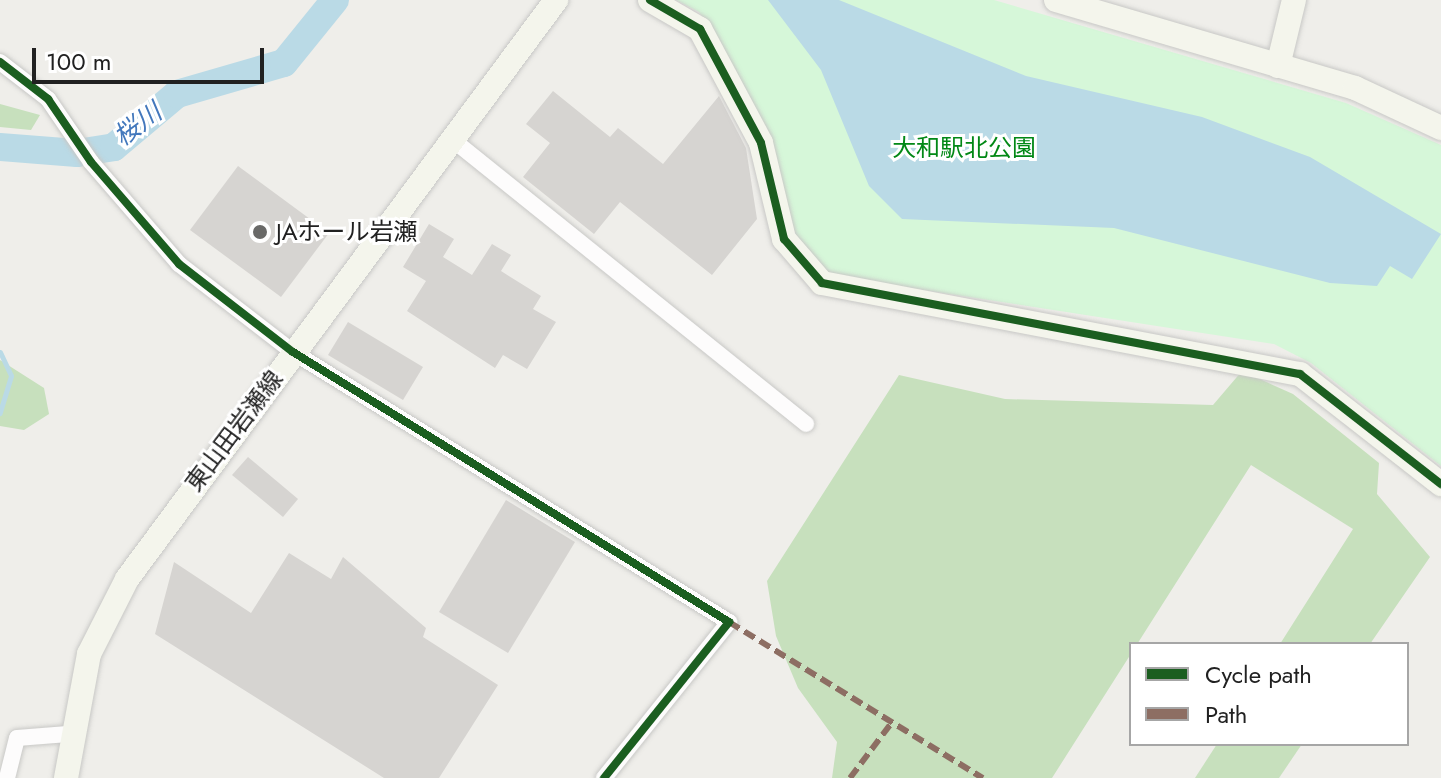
<!DOCTYPE html>
<meta charset="utf-8">
<style>
body{margin:0}
#map{position:relative;width:1441px;height:778px;overflow:hidden;background:#efeeea;font-family:Jost,"Noto Sans JP",sans-serif}
div>[style]{position:absolute}
.forest>*{inset:0;background:#c7e0bd}
.park>*{inset:0;background:#d6f7d9}
.water>*{inset:0;background:#badae6}
.stream>*{height:5px;margin:-2.5px;padding:0 2.5px;transform-origin:2.5px;border-radius:2.5px;background:#badae6}
.river>*{height:28px;margin:-14px;padding:0 14px;transform-origin:14px;border-radius:14px;background:#badae6}
.building>*{inset:0;background:#d6d4d1}
.roads{filter:drop-shadow(0 0 2px #c8c8c6) drop-shadow(0 0 2px #c8c8c6)}
.street>*{height:16px;margin:-8px;padding:0 8px;transform-origin:8px;border-radius:8px;background:#fdfcfc}
.secondary>*{height:24px;margin:-12px;padding:0 12px;transform-origin:12px;border-radius:12px;background:#f4f5ec}
.quiet>*{height:6px;margin-top:-3px;transform-origin:0;background:repeating-linear-gradient(90deg,#8d6e63 0 12px,transparent 0 18px)}
.cycleway>*{height:8px;margin:-4px;padding:0 4px;transform-origin:4px;border-radius:4px;background:#1b5e20}
.dots>*{width:22px;height:22px;translate:-50% -50%;box-sizing:border-box;border:4px solid #fff;border-radius:50%}
span{translate:-50% -50%;white-space:nowrap;text-align:center;line-height:1.15;-webkit-text-stroke:6px #fff;paint-order:stroke}
.park-label{font-size:24px;color:#028816}
.poi-label{font-size:24px;color:#212121}
.left{translate:0 -50%;text-align:left}
.street-label{font-size:24px;color:#212121}
.water-label{font-size:26px;color:#4378bc;font-style:italic}
.legend{position:absolute;left:1129px;top:642px;width:280px;height:104px;box-sizing:border-box;background:#fff;border:2px solid #a6a6a6;margin:0;padding:10px 14px;list-style:none;font-size:24px;color:#212121}
.legend li{display:flex;align-items:center;gap:16px;height:40px}
.legend b{width:40px;border:2px solid #a6a6a6}
.scale{position:absolute;left:32px;top:48px;width:232px;height:36px;box-sizing:border-box;border:4px solid #212121;border-top:0;padding-left:10px;font-size:24px;line-height:28px;white-space:nowrap;color:#212121;-webkit-text-stroke:6px #fff;paint-order:stroke}
</style>
<div id="map">
<div class="forest">
<i style="clip-path:polygon(0 104px,40px 115px,31px 130px,0 127px)"></i>
<i style="clip-path:polygon(0 360px,44px 388px,49px 414px,24px 430px,0 426px)"></i>
<i style="clip-path:polygon(1242px 371px,1293px 394px,1379px 463px,1377px 494px,1430px 557px,1370px 644px,1280px 644px,1353px 529px,1251px 465px,1052px 778px,832px 778px,837px 742px,798px 688px,776px 636px,767px 581px,899px 375px,1005px 399px,1213px 405px)"></i>
<i style="clip-path:polygon(1217px 744px,1302px 744px,1279px 778px,1195px 778px)"></i>
</div>
<div class="park">
<i style="clip-path:polygon(676px 0,994px 0,1346px 103px,1441px 145px,1441px 466px,1311px 363px,1274px 344px,832px 276px,804px 254px,786px 225px,719px 46px,699px 12px)"></i>
</div>
<div class="water">
<i style="clip-path:polygon(768px 0,839px 0,1026px 76px,1202px 117px,1310px 157px,1441px 234px,1412px 279px,1390px 266px,1377px 286px,1330px 283px,1114px 228px,902px 219px,869px 186px,821px 70px)"></i>
</div>
<div class="stream">
<i style="left:0;top:352px;width:26px;rotate:65deg"></i>
<i style="left:11px;top:376px;width:39px;rotate:107deg"></i>
</div>
<div class="river">
<i style="left:0;top:147px;width:77px;rotate:4.5deg"></i>
<i style="left:77px;top:153px;width:37px;rotate:-9deg"></i>
<i style="left:114px;top:147px;width:82px;rotate:-40.1deg"></i>
<i style="left:177px;top:94px;width:111px;rotate:-16.2deg"></i>
<i style="left:284px;top:63px;width:81px;rotate:-51deg"></i>
</div>
<div class="building">
<i style="clip-path:polygon(553px 91px,610px 137px,618px 128px,663px 164px,719px 96px,746px 148px,757px 219px,712px 275px,620px 202px,594px 234px,523px 177px,550px 143px,526px 124px)"></i>
<i style="clip-path:polygon(238px 166px,329px 233px,281px 297px,190px 230px)"></i>
<i style="clip-path:polygon(429px 224px,454px 239px,443px 257px,472px 275px,492px 244px,511px 255px,501px 271px,541px 296px,533px 309px,556px 322px,527px 369px,503px 355px,495px 368px,407px 311px,426px 281px,403px 267px)"></i>
<i style="clip-path:polygon(348px 322px,423px 367px,403px 400px,328px 355px)"></i>
<i style="clip-path:polygon(248px 457px,298px 499px,283px 517px,232px 475px)"></i>
<i style="clip-path:polygon(506px 500px,575px 542px,508px 653px,439px 612px)"></i>
<i style="clip-path:polygon(289px 553px,331px 579px,343px 557px,426px 628px,423px 637px,498px 685px,439px 778px,384px 778px,155px 634px,174px 562px,251px 613px)"></i>
</div>
<div class="roads">
<div class="street">
<i style="left:0;top:62px;width:61px;rotate:37.6deg"></i>
<i style="left:48px;top:99px;width:76px;rotate:55.7deg"></i>
<i style="left:91px;top:162px;width:135px;rotate:49.2deg"></i>
<i style="left:179px;top:264px;width:144px;rotate:37.7deg"></i>
<i style="left:293px;top:352px;width:513px;rotate:31.77deg"></i>
<i style="left:729px;top:622px;width:200px;rotate:128.7deg"></i>
<i style="left:453px;top:140px;width:453px;rotate:38.8deg"></i>
<i style="left:7px;top:778px;width:41px;rotate:-76deg"></i>
<i style="left:17px;top:738px;width:51px;rotate:-4.5deg"></i>
</div>
<div class="secondary">
<i style="left:650px;top:0;width:58px;rotate:30.1deg"></i>
<i style="left:700px;top:29px;width:129px;rotate:61.8deg"></i>
<i style="left:761px;top:143px;width:99px;rotate:76.5deg"></i>
<i style="left:784px;top:239px;width:58px;rotate:49.2deg"></i>
<i style="left:822px;top:283px;width:487px;rotate:10.8deg"></i>
<i style="left:1300px;top:374px;width:179px;rotate:38deg"></i>
<i style="left:1056px;top:0;width:312px;rotate:16.4deg"></i>
<i style="left:1355px;top:88px;width:95px;rotate:24.9deg"></i>
<i style="left:1278px;top:66px;width:68px;rotate:-76.4deg"></i>
<i style="left:66px;top:778px;width:126px;rotate:-79.5deg"></i>
<i style="left:89px;top:654px;width:84px;rotate:-63.1deg"></i>
<i style="left:127px;top:579px;width:721px;rotate:-53.46deg"></i>
</div>
</div>
<div class="quiet">
<i style="left:729px;top:622px;width:298px;rotate:31.6deg"></i>
<i style="left:850px;top:778px;width:71px;rotate:-53deg"></i>
</div>
<div class="cycleway">
<i style="left:650px;top:0;width:58px;rotate:30.1deg"></i>
<i style="left:700px;top:29px;width:129px;rotate:61.8deg"></i>
<i style="left:761px;top:143px;width:99px;rotate:76.5deg"></i>
<i style="left:784px;top:239px;width:58px;rotate:49.2deg"></i>
<i style="left:822px;top:283px;width:487px;rotate:10.8deg"></i>
<i style="left:1300px;top:374px;width:179px;rotate:38deg"></i>
<i style="left:0;top:62px;width:61px;rotate:37.6deg"></i>
<i style="left:48px;top:99px;width:76px;rotate:55.7deg"></i>
<i style="left:91px;top:162px;width:135px;rotate:49.2deg"></i>
<i style="left:179px;top:264px;width:144px;rotate:37.7deg"></i>
<i style="left:293px;top:352px;width:513px;rotate:31.77deg"></i>
<i style="left:729px;top:622px;width:200px;rotate:128.7deg"></i>
</div>
<div class="dots">
<i style="left:260px;top:232px;background:#696967"></i>
</div>
<div class="park-label">
<span style="left:964px;top:148px">大和駅北公園</span>
</div>
<div class="poi-label">
<span class="left" style="left:276px;top:232px">JAホール岩瀬</span>
</div>
<div class="street-label">
<span style="left:234px;top:431px;rotate:-53deg">東山田岩瀬線</span>
</div>
<div class="water-label">
<span style="left:138px;top:125px;rotate:-37deg">桜川</span>
</div>
<ul class="legend">
<li><b style="height:10px;background:#1b5e20"></b>Cycle path</li>
<li><b style="height:10px;background:#8d6e63"></b>Path</li>
</ul>
<div class="scale">100 m</div>
</div>
